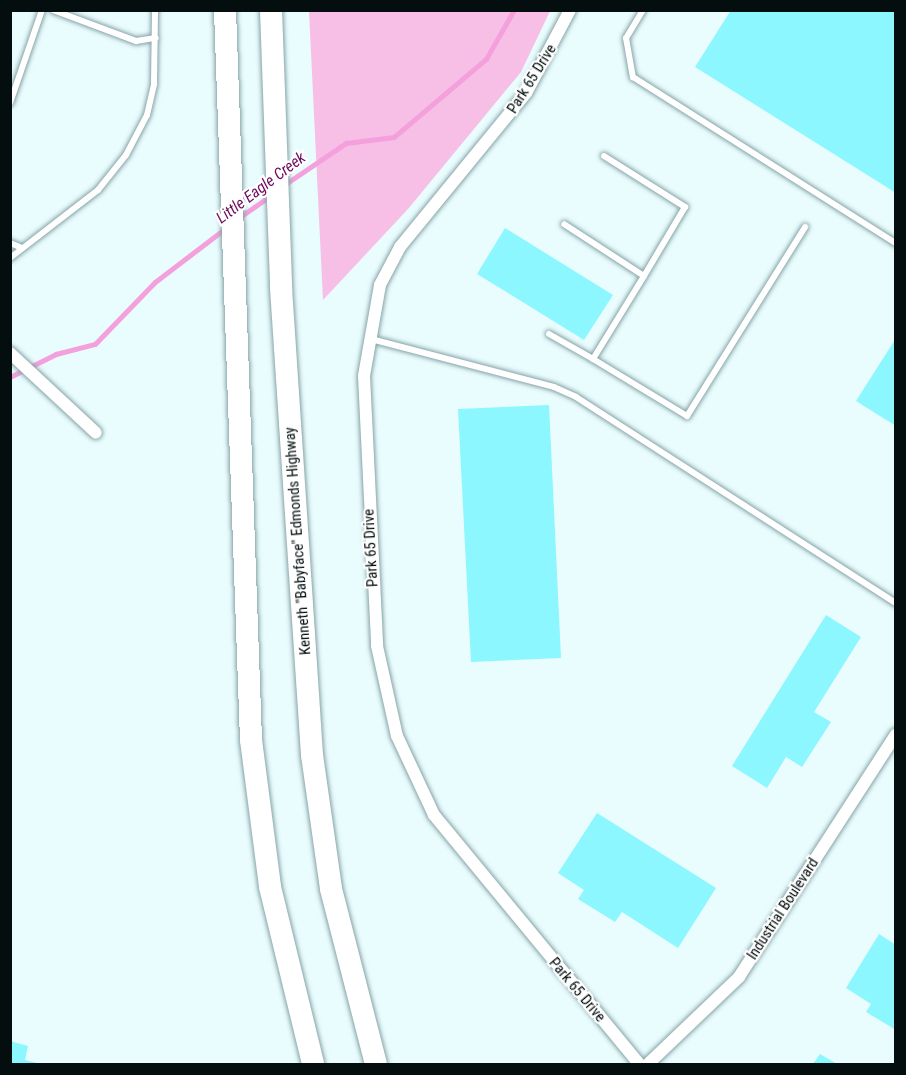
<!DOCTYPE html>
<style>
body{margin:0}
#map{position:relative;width:906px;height:1075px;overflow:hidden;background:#e9fcfe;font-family:"Roboto Condensed",sans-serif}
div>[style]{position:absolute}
.green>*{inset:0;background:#f7bee6}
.stream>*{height:4.5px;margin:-2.25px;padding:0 2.25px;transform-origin:2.25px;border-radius:2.25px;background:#f3a0dc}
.building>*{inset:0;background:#8df7ff}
.roads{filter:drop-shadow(0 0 2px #86a4a7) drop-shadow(0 0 2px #86a4a7)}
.lane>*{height:6px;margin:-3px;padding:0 3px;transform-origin:3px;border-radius:3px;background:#fff}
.street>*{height:12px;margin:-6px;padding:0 6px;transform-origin:6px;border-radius:6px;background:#fff}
.highway>*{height:22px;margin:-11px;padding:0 11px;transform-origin:11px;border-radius:11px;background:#fff}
span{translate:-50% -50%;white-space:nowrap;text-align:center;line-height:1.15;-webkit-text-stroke:4.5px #fff;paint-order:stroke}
.street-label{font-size:15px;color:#040e0f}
.water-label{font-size:16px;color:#6e0b5c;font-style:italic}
.frame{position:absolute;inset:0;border:12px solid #040e0f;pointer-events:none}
</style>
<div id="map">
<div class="green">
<i style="clip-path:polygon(309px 11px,550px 11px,521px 72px,408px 209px,323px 300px)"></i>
</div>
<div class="stream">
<i style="left:284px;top:185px;width:75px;rotate:-34.1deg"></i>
<i style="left:346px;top:143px;width:48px;rotate:-7.1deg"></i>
<i style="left:394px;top:137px;width:121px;rotate:-40.3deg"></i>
<i style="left:486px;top:59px;width:56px;rotate:-60.3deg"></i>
<i style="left:240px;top:217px;width:37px;rotate:-35deg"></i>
<i style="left:10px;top:377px;width:51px;rotate:-26.6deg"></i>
<i style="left:56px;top:354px;width:40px;rotate:-14.4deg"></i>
<i style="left:95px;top:344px;width:86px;rotate:-45.9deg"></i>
<i style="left:155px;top:282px;width:89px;rotate:-37.3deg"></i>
</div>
<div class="building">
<i style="clip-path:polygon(731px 10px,896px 10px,896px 193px,695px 67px)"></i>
<i style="clip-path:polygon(505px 228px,613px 295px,584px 340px,477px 274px)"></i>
<i style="clip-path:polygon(896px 338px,896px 426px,856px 401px)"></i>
<i style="clip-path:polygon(549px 405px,561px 658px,471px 662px,458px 409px)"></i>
<i style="clip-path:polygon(826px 615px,861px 637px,814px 712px,831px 722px,802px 767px,786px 757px,767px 788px,732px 766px)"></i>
<i style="clip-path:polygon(597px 813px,716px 888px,678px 948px,622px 912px,615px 922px,578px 899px,584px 890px,558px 873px)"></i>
<i style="clip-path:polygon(879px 934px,896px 945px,896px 1030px,866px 1012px,871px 1004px,846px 988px)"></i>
<i style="clip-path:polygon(10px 1041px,28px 1046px,25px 1060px,41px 1064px,10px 1064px)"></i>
<i style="clip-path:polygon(820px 1054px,837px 1064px,813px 1064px)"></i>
</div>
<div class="roads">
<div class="lane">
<i style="left:53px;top:10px;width:89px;rotate:20.5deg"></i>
<i style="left:136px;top:41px;width:20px;rotate:-9deg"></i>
<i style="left:643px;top:10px;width:33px;rotate:121deg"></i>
<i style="left:626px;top:38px;width:40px;rotate:80deg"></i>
<i style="left:633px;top:77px;width:311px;rotate:32.3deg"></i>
<i style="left:10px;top:103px;width:98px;rotate:-71deg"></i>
<i style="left:604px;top:156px;width:96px;rotate:32.2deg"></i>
<i style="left:685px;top:207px;width:80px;rotate:120.7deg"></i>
<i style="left:10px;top:243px;width:13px;rotate:23deg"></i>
<i style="left:10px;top:258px;width:111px;rotate:-37.7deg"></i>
<i style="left:98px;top:190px;width:45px;rotate:-51.3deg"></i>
<i style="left:126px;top:155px;width:45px;rotate:-62.3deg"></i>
<i style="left:147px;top:115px;width:32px;rotate:-77deg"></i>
<i style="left:154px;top:84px;width:74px;rotate:-89.2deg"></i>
<i style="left:549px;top:334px;width:51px;rotate:29.6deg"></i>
<i style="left:593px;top:359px;width:97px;rotate:-58.4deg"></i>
<i style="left:644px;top:276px;width:95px;rotate:-147deg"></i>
<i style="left:371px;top:339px;width:189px;rotate:14.7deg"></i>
<i style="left:554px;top:387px;width:24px;rotate:24deg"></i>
<i style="left:576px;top:397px;width:381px;rotate:32.8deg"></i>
<i style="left:593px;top:359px;width:110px;rotate:31.2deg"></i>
<i style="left:687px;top:416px;width:223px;rotate:-58deg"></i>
</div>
<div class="street">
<i style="left:570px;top:10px;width:94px;rotate:117.9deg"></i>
<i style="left:526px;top:93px;width:199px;rotate:129.3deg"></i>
<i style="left:400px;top:247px;width:43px;rotate:117.8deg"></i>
<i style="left:380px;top:285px;width:92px;rotate:100deg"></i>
<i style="left:364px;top:376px;width:270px;rotate:87.2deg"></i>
<i style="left:377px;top:646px;width:92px;rotate:77.5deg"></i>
<i style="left:397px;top:736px;width:87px;rotate:64.9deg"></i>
<i style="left:434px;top:815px;width:323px;rotate:50.5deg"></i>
<i style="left:10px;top:353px;width:117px;rotate:42.9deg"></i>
<i style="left:648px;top:1064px;width:126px;rotate:-43.7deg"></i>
<i style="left:739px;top:977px;width:289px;rotate:-57.1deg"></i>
</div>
<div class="highway">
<i style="left:225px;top:10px;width:730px;rotate:87.96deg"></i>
<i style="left:251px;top:740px;width:148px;rotate:82.6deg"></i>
<i style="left:270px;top:887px;width:182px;rotate:76.3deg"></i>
<i style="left:271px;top:10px;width:278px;rotate:87.9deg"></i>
<i style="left:281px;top:288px;width:468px;rotate:86.2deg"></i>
<i style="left:312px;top:755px;width:135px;rotate:81.9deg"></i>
<i style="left:331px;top:889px;width:181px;rotate:75.6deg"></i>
</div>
</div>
<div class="street-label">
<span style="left:532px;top:79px;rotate:-58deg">Park 65 Drive</span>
<span style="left:298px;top:541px;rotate:-94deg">Kenneth "Babyface" Edmonds Highway</span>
<span style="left:371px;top:548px;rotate:-93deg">Park 65 Drive</span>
<span style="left:783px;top:909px;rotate:-57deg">Industrial Boulevard</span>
<span style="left:577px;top:990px;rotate:50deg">Park 65 Drive</span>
</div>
<div class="water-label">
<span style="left:261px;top:188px;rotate:-37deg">Little Eagle Creek</span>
</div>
<div class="frame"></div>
</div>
